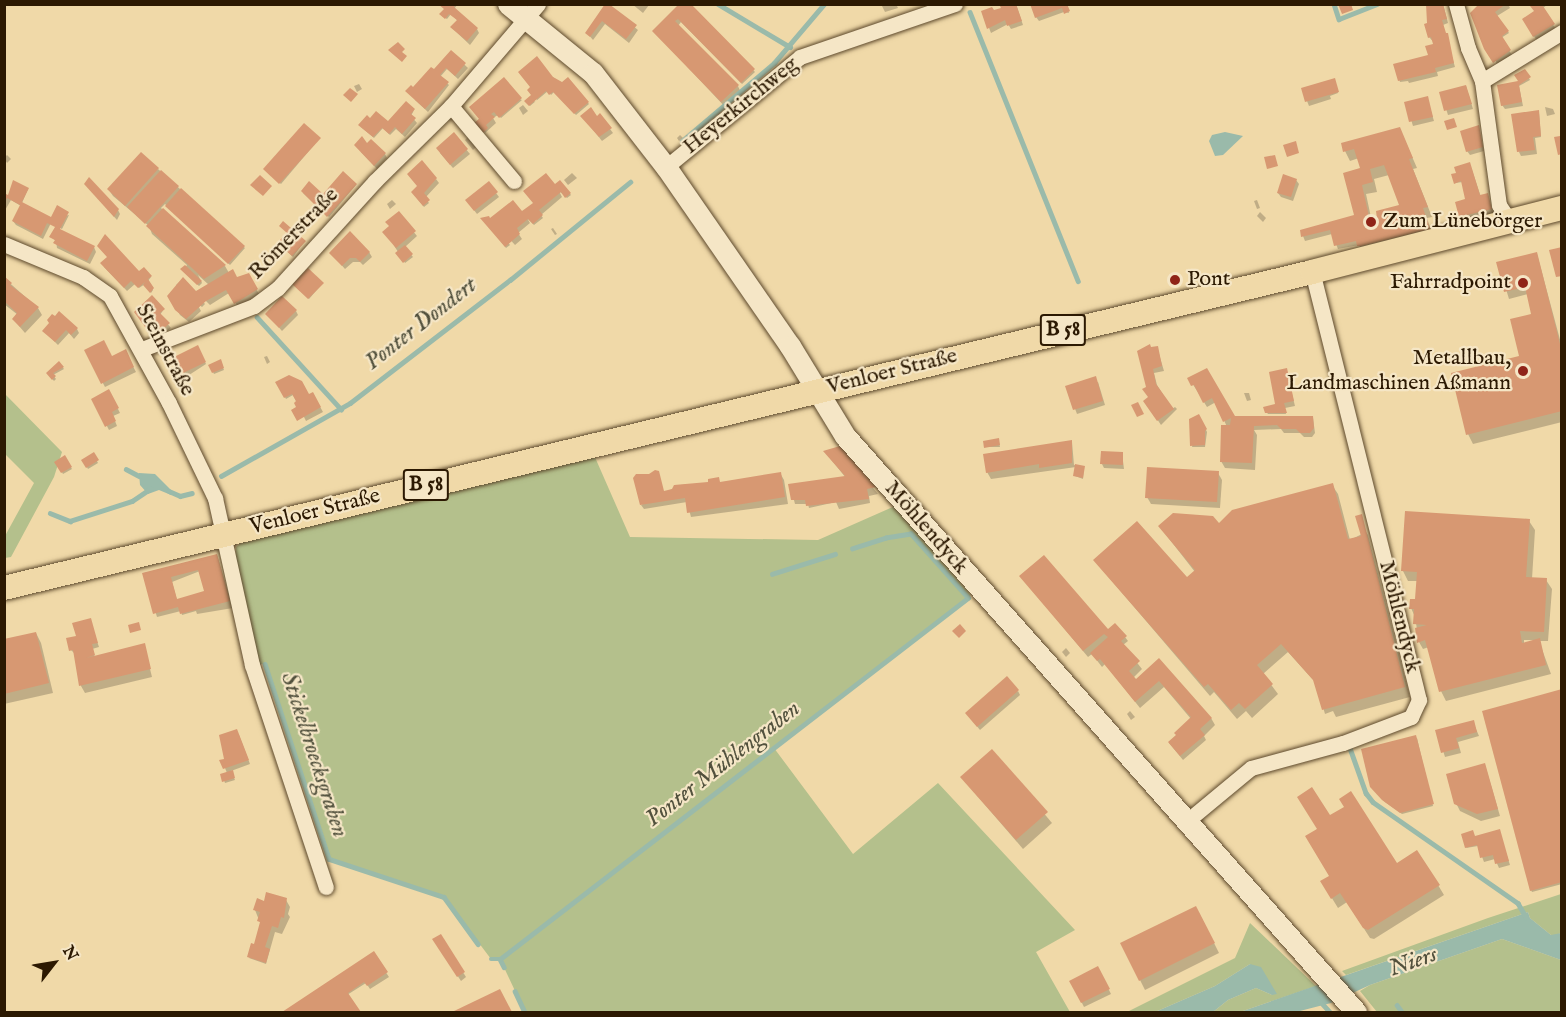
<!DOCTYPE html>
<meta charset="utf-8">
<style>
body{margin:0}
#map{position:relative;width:1566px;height:1017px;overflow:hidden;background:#f0d9a8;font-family:"IM FELL English",serif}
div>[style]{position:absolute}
.green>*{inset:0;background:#b4c08c}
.water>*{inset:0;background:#9abaaa}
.shadow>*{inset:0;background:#0003}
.stream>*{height:4.5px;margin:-2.25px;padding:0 2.25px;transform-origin:2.25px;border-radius:2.25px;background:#9abaaa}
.building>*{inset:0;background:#d79872}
.roads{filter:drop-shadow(0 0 2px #5d492c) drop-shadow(0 0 2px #5d492c)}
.street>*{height:15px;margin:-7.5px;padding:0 7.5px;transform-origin:7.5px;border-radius:7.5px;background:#f5e6c6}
.secondary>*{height:21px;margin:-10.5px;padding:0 10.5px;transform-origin:10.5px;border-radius:10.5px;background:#f5e6c6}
.primary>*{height:24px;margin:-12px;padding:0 12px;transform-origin:12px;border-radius:12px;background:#f0d9a8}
.dots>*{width:16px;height:16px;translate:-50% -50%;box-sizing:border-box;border:3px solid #f5e6c6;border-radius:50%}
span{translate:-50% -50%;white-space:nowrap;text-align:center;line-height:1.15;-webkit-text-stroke:4.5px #f5e6c6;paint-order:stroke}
.shield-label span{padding:2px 4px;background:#f5e6c6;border:2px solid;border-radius:4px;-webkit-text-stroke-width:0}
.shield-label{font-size:21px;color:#2c1902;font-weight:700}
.street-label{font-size:22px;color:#2c1902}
.poi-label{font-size:22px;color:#2c1902}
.left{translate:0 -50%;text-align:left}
.right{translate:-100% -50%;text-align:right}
.water-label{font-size:24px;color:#52513d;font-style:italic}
.frame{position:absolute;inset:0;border:6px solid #2c1902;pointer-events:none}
.north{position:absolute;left:24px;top:933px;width:60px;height:60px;-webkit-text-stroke:4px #f5e6c6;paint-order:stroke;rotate:59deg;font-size:16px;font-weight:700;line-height:24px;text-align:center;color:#2c1902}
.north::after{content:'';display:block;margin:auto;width:21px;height:27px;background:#2c1902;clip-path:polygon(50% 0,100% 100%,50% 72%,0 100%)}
</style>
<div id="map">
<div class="green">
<i style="clip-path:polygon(4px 393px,62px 452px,54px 477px,11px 557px,5px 558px,5px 536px,34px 483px,5px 454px)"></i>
<i style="clip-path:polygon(594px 455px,630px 537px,818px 540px,895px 506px,971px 595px,774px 748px,853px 854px,938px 783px,1075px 930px,1036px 952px,1070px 1012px,525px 1012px,500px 959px,491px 959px,444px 897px,329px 859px,265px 664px,259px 664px,235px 564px,236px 547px,244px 540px)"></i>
<i style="clip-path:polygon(1561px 894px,1561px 933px,1556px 935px,1551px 935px,1530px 918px,1528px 912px,1346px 975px,1342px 971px,1488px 918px)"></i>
<i style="clip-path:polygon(1250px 923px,1316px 986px,1240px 1012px,1213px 1012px,1228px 1000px,1256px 988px,1272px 995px,1250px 964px,1215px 986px,1155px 1012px,1127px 1012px,1235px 958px)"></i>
<i style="clip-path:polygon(1502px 939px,1561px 960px,1561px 1012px,1377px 1012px,1360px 991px,1370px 985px)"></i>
</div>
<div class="water">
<i style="clip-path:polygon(1225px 132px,1243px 136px,1223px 155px,1215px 156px,1209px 141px,1212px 135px)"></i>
<i style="clip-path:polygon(139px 473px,155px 474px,173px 492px,171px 495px,159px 490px,148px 494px,140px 485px)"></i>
<i style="clip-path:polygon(1528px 912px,1530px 918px,1551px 935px,1561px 933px,1561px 960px,1502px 939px,1370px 985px,1331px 1003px,1296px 1012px,1240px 1012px)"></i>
<i style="clip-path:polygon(1250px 964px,1261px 967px,1277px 994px,1272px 995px,1256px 988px,1228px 1000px,1213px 1012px,1155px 1012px,1215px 986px)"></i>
</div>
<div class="shadow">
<i style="clip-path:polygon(441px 4px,458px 4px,454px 9px,477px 29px,479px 33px,470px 45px,452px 28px,458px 21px,451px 14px,447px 19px,442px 16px,445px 10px)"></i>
<i style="clip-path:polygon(607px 4px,638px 30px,629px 43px,605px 24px,593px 40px,587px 33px)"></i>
<i style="clip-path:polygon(632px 4px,649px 4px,649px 5px,643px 13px)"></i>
<i style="clip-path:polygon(689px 4px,755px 72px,742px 84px,681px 22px,678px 26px,738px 86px,741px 93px,726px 108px,654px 31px)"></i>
<i style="clip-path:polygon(881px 4px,896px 4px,898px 8px,885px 12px)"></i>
<i style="clip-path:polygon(1016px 4px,1023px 25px,1011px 29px,1008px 24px,991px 33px,983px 12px,994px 12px)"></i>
<i style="clip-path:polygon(1066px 4px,1069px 13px,1064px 12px,1039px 21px,1036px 17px)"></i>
<i style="clip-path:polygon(1426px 4px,1443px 4px,1448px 23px,1443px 25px,1455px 67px,1437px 72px,1438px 76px,1409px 83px,1408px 81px,1400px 82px,1395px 65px,1430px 56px,1436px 45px,1429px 37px,1430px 14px)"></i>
<i style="clip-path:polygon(1484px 4px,1508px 4px,1510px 8px,1497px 16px,1509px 33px,1501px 38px,1512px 55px,1497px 66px)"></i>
<i style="clip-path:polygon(1535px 4px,1548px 4px,1542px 9px,1556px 29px,1537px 41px,1524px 20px,1536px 12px)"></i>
<i style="clip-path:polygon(451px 52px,468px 68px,458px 79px,447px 69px,440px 77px,449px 85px,428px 112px,415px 100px,413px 89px,434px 71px)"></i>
<i style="clip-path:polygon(1525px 71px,1530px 80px,1519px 86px,1523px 106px,1505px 109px,1502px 105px,1520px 83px)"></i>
<i style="clip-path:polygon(551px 76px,582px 96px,589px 104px,576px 115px,554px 92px,551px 95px,548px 91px,530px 106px,526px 101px,531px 97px,535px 102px,537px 100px,531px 93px)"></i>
<i style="clip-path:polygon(1335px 81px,1338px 93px,1330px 96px,1331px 99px,1309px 106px,1307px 101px)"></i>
<i style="clip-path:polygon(359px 84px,362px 89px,357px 92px,354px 86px)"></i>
<i style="clip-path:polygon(1466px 86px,1473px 109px,1448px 115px,1441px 93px)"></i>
<i style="clip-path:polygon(499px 90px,522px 100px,501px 118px,498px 115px,493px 118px,496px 123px,485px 133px,476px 123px)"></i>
<i style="clip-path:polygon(1427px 98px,1434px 121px,1413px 126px,1406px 103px)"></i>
<i style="clip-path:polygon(523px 105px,528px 111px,523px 115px,519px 108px)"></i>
<i style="clip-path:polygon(1545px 107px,1553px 109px,1555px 114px,1547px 116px)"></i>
<i style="clip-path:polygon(414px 110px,411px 116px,417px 123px,405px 137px,396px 129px,390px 135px,383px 128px,374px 138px,361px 127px,388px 124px)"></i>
<i style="clip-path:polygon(1539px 113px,1541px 137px,1535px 138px,1537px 154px,1521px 156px,1519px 152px)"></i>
<i style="clip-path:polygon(582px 116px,610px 129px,613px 133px,602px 141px)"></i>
<i style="clip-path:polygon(1478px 127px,1484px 151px,1470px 155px,1467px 151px)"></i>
<i style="clip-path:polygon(evenodd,1400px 129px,1417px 168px,1413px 169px,1432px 217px,1427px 218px,1433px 236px,1361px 249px,1359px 245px,1338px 249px,1332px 234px,1305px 241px,1303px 236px,1356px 220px,1362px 169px,1359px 158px,1350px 161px,1345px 151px,1400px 129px,1389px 175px,1403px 212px,1372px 222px,1366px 194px,1377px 192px,1374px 179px,1389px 175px)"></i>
<i style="clip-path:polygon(454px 135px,470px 154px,453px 168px,440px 153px)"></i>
<i style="clip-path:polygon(680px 135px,683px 138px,679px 141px,677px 138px)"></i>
<i style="clip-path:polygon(468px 137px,476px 147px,473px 150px,465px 140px)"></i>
<i style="clip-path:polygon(319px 139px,281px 184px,266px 171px)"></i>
<i style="clip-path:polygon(367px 145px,385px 154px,387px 158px,377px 169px,361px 152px)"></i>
<i style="clip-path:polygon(7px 155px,11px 159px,7px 163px,4px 158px)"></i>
<i style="clip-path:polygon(158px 169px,245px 248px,230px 265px,165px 204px,161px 208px,225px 266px,229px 273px,237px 279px,248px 275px,259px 294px,238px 307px,229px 293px,210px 305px,203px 298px,209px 285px,198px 275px,202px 283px,199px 286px,183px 271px,187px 265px,152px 234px,149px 226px,113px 196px,109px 190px)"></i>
<i style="clip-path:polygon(1472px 170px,1481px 197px,1487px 195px,1493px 213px,1463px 221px,1457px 203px,1467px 200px,1463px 182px,1455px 183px)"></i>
<i style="clip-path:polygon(572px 173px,577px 178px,568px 185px,564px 180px)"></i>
<i style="clip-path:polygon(436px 179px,439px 183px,425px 198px,429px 203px,424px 207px,412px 192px)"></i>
<i style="clip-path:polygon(1296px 180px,1299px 184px,1293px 201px,1281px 197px,1278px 193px)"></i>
<i style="clip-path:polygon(560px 182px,571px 195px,567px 198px,559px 191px,562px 197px,541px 215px,543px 218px,534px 225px,527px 218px,530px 223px,518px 233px,522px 239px,515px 245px,505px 234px,503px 236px,510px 245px,506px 248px,483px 219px,494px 225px,522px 213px)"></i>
<i style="clip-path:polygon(85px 184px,118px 210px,120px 214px,117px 220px)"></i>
<i style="clip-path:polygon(356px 185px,329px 217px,303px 193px,323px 196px)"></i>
<i style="clip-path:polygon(28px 189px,22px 203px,51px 219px,69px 215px,62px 229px,51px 223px,43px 239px,16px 225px,13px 221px,21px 206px,11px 200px,4px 212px,4px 194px,9px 198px)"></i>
<i style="clip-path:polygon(496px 193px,499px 197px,477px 214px,470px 205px)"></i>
<i style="clip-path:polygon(392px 200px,396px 204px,390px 209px,387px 204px)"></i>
<i style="clip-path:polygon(1257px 200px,1260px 208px,1257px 209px,1254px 201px)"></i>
<i style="clip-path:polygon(1260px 212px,1266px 218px,1263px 222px,1257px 216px)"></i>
<i style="clip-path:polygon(398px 213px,417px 236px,405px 247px,413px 257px,405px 263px,393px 244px)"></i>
<i style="clip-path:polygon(553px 228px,557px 234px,555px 235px,551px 229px)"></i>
<i style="clip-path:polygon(51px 237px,94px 247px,96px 252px,90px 264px,57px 248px,56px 241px)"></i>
<i style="clip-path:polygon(304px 242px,293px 257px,280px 245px)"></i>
<i style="clip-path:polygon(369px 252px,372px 257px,363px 265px,360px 262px,353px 262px,345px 269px,331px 253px)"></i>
<i style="clip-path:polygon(1537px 254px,1562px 347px,1562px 422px,1473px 444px,1468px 434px,1521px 356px,1533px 315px,1528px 294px,1509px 299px,1498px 263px)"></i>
<i style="clip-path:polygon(108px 257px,140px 274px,151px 277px,148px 281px,153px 290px,151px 293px,145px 284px,139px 288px,135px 284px,127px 291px,104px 267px)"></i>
<i style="clip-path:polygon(4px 278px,38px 308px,42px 315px,25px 333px,13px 319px,18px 315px,4px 304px)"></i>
<i style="clip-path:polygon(183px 279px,205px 304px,202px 307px,196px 302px,201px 311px,189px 322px,180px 315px,169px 296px,179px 288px,176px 285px)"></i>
<i style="clip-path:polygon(322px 284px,309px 299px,295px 286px)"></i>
<i style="clip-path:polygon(164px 309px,160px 315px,171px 328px,158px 339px,152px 335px,144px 321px)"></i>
<i style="clip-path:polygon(296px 311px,298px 315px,282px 331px,267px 314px)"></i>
<i style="clip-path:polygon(77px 329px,79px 333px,74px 339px,69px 333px,58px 345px,44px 331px)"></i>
<i style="clip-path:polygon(197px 347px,206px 364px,186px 377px,176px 357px)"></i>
<i style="clip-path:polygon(1157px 347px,1164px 371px,1154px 373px,1157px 385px,1172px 409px,1175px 407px,1177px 409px,1161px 425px,1145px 401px,1150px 398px,1151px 349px)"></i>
<i style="clip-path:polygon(86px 351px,112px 358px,125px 351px,136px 372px,105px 387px)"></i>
<i style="clip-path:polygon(267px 356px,270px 362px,267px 364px,264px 357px)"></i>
<i style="clip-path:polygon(220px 361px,224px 370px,214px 374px,210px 366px)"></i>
<i style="clip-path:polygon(59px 363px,64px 369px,53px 375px,56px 379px,54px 381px,49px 375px)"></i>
<i style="clip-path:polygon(1206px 370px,1234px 417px,1313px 418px,1315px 433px,1312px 437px,1304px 437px,1300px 433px,1284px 433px,1281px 429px,1254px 430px,1257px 435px,1255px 470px,1225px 468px,1221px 461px,1227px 427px,1216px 402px,1207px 407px,1189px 378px)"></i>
<i style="clip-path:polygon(1286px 370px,1295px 406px,1285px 408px,1286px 414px,1267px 414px,1277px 406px)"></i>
<i style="clip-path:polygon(277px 382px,309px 396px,313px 394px,323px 412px,306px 421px,293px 395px,286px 399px)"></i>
<i style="clip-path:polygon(1098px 382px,1105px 405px,1077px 414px,1067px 387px)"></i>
<i style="clip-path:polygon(109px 391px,120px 413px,113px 416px,117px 426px,109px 430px,93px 399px)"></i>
<i style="clip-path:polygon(1244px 393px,1249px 393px,1251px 400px,1247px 401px)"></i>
<i style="clip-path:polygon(1199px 416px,1207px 432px,1205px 447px,1192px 447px)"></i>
<i style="clip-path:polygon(999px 442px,1000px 447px,985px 447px)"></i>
<i style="clip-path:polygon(1072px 442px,1074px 465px,1084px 467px,1083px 479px,1075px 476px,1076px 467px,991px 479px,987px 472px)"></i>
<i style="clip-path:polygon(840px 448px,878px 494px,869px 496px,870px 503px,839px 509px,836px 502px,809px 508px,808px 504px,795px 504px,790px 485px,846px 478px,825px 452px)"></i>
<i style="clip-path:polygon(1122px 453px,1124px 469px,1104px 468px,1102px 464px)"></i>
<i style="clip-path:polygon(93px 454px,98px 463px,88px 469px,83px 460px)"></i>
<i style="clip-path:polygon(64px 457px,72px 469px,63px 474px,56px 462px)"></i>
<i style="clip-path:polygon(780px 473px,784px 480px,788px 504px,691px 517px,687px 502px,644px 509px,641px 505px,680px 485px,719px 483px)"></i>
<i style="clip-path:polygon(1218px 473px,1222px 480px,1220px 508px,1151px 504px,1147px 497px)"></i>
<i style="clip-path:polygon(1332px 485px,1338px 494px,1350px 540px,1366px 532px,1368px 535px,1410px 697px,1336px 717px,1333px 711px,1325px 714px,1316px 683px,1288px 652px,1263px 674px,1278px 694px,1252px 718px,1246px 711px,1237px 719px,1214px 692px,1210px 696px,1100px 567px,1187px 579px,1195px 572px,1160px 527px,1218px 525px)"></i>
<i style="clip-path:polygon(evenodd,1529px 521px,1535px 530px,1532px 579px,1546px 580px,1552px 589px,1548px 641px,1539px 641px,1551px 674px,1446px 701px,1441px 691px,1429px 647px,1423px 649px,1419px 642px,1415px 617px,1411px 608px,1417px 600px,1418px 581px,1408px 581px,1403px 571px,1529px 521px,1524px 640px,1536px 640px,1524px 644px,1524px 640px)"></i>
<i style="clip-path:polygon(evenodd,217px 555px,233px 608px,197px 614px,196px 611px,182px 615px,181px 611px,157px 617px,144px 574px,217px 555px,200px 571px,207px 599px,177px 600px,172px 582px,200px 571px)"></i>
<i style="clip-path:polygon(1021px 577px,1108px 632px,1125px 637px,1128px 641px,1123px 645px,1142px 669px,1133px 678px,1135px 681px,1159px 660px,1211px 718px,1215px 725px,1204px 736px,1206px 740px,1183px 760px,1169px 743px,1191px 719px,1164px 687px,1140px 708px,1105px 664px,1102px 667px,1092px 654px,1088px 657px)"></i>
<i style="clip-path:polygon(90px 620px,99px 647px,92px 649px,95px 657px,144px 645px,152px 677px,85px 693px,81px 686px,75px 654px,71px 650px)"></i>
<i style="clip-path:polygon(36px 633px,41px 643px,53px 693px,4px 704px,4px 641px)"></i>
<i style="clip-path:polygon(1066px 648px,1070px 653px,1066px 657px,1062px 652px)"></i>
<i style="clip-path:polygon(1018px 691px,1020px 695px,980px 730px,967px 714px)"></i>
<i style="clip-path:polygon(1562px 691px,1562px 884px,1532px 892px,1531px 890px)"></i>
<i style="clip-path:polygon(1130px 711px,1135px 717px,1131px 720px,1127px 714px)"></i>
<i style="clip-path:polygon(1473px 722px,1479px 736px,1458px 742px,1461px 753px,1445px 757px,1437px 731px)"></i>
<i style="clip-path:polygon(239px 735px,250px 764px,231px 771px,235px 780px,225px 783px,222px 775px,227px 773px,225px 768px,226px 760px)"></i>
<i style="clip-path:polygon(1417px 738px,1433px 806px,1402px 814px,1385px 802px,1373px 789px)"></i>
<i style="clip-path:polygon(992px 751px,1052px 823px,1023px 849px,962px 778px)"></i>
<i style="clip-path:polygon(1485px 765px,1500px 816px,1481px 821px,1460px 811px,1456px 803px)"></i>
<i style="clip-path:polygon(1330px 817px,1396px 865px,1438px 885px,1444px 895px,1374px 939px,1370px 938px,1347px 902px,1338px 908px,1322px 882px,1331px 876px,1315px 831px)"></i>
<i style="clip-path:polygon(1499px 831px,1510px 865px,1499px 868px,1495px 859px,1484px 862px,1478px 846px,1466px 848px,1474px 837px)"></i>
<i style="clip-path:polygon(286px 900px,290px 907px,288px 914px,290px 917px,282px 934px,275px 932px,266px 964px,249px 958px,258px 946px,261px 925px,255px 910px,265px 903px)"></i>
<i style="clip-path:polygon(1201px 917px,1219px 953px,1145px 990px,1140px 980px)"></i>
<i style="clip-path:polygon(440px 936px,466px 977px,461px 981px,434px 940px)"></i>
<i style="clip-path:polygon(373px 953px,389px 977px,370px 989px,366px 983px,347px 995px,359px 1012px,285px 1012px)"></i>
<i style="clip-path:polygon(1098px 968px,1111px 994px,1084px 1007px,1071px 981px)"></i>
<i style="clip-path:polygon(500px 991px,511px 1012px,455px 1012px)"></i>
</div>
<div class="stream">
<i style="left:718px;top:4px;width:84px;rotate:30.8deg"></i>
<i style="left:1334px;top:4px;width:16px;rotate:72deg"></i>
<i style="left:1339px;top:19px;width:41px;rotate:-21.5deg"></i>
<i style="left:970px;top:12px;width:290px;rotate:68.1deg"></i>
<i style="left:682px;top:141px;width:121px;rotate:-40.3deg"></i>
<i style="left:774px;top:63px;width:77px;rotate:-49.7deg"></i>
<i style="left:257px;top:317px;width:125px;rotate:47.6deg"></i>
<i style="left:126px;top:469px;width:15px;rotate:28deg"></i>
<i style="left:221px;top:476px;width:148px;rotate:-29.5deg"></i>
<i style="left:350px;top:403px;width:202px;rotate:-37.6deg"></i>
<i style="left:510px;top:280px;width:155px;rotate:-39.2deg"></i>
<i style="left:169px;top:491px;width:12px;rotate:24deg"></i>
<i style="left:180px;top:496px;width:12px;rotate:-14deg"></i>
<i style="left:50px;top:513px;width:22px;rotate:22deg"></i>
<i style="left:70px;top:521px;width:65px;rotate:-17.9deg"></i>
<i style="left:132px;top:501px;width:22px;rotate:-34deg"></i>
<i style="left:772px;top:574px;width:66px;rotate:-17.6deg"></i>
<i style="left:265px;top:664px;width:205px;rotate:71.8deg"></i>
<i style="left:329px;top:859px;width:121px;rotate:18.3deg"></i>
<i style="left:444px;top:897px;width:58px;rotate:54.1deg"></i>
<i style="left:1350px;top:748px;width:48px;rotate:70.4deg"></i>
<i style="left:1366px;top:793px;width:11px;rotate:52deg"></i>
<i style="left:1373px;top:802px;width:177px;rotate:34.9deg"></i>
<i style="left:1518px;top:903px;width:16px;rotate:60deg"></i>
<i style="left:491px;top:959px;width:9px"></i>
<i style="left:500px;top:959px;width:9px;rotate:63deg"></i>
<i style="left:500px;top:959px;width:591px;rotate:-37.65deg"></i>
<i style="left:968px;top:598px;width:86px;rotate:-131.7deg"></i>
<i style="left:911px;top:534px;width:25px;rotate:171deg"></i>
<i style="left:886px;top:538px;width:35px;rotate:162deg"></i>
<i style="left:515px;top:991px;width:23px;rotate:65deg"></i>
<i style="left:1320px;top:1001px;width:15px;rotate:48deg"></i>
<i style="left:1397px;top:1005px;width:9px;rotate:54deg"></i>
</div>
<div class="building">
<i style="clip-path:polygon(438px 4px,456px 4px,454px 7px,478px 28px,467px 41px,450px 27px,457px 20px,449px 14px,445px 19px,439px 14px,444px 9px)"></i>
<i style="clip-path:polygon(605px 4px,609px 4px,637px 25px,626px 39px,602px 21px,590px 37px,585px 33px)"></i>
<i style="clip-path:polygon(679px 4px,691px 4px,755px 69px,741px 83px,678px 19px,675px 21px,739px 85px,721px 102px,652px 31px)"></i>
<i style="clip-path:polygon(999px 4px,1016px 4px,1022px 21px,1007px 26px,1005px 20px,987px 29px,981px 11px,992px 7px,994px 10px,1001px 8px)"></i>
<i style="clip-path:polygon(1030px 4px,1067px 4px,1070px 11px,1064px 14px,1062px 8px,1035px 18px)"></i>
<i style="clip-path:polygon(1338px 4px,1351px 4px,1353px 10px,1342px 14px)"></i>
<i style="clip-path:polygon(1426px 4px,1443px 4px,1447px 19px,1442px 20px,1446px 33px,1448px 33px,1454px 63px,1435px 68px,1436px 72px,1398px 81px,1393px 64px,1428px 55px,1425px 46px,1433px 44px,1431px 37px,1428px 38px,1424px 24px,1427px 23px)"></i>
<i style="clip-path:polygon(1479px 4px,1506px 4px,1495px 12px,1509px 31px,1502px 36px,1511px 50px,1493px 63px,1484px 49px,1470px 13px)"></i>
<i style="clip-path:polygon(1532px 4px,1546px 4px,1543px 6px,1555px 24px,1533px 37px,1522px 19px,1534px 11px,1530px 6px)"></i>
<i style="clip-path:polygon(398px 42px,405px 49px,402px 52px,407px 56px,402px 62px,388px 50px)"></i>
<i style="clip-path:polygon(451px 50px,466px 63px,455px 76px,446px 68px,440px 75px,449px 82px,425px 109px,405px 91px,411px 85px,413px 87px,431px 67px,434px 69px)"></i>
<i style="clip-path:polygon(537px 56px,553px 77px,562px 82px,568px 77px,589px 102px,574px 114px,553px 92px,549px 95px,546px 91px,529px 106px,524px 101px,531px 95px,527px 90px,530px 87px,518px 72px)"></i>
<i style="clip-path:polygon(1525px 69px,1531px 77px,1519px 85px,1522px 102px,1501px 106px,1497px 85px,1518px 81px,1514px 75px)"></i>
<i style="clip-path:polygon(504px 77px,522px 98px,499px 118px,494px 112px,491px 114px,495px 117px,486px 125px,488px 128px,483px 133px,474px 123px,479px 119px,469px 107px)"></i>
<i style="clip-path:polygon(1335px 78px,1339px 92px,1305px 102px,1301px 88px)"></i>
<i style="clip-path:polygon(1466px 85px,1472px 104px,1444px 111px,1439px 92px)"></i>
<i style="clip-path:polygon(350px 88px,358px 94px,351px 102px,343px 95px)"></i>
<i style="clip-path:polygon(1428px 96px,1433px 117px,1409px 122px,1404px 102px)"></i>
<i style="clip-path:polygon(406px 101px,415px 109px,411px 114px,416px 118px,402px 134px,395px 127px,389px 134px,382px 128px,373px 137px,358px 125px,367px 115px,370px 118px,376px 111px,388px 121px)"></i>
<i style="clip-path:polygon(591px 107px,597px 116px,600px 113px,612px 128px,599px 137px,580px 116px)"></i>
<i style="clip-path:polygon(1539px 110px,1541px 136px,1533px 137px,1535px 150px,1517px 152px,1511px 114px)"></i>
<i style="clip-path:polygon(1454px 118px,1457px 127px,1447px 130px,1444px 121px)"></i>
<i style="clip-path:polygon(304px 123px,321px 138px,279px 184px,263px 169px)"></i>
<i style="clip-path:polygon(1479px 125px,1483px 147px,1466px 152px,1460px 131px)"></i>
<i style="clip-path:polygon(evenodd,1400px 127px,1413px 158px,1409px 159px,1428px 207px,1423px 208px,1430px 229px,1361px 246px,1357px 246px,1356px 241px,1334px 246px,1330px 230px,1301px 237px,1300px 230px,1354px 215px,1343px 173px,1360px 168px,1354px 149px,1343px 152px,1341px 143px,1400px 127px,1384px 165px,1399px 205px,1376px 211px,1377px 219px,1370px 221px,1362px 185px,1373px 182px,1370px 169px,1384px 165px)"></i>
<i style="clip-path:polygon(454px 132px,468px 149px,450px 165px,436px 148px)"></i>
<i style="clip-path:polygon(362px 136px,367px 143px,371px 139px,386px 153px,374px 166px,354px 145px)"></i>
<i style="clip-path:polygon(1560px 136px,1562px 154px,1558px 155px,1554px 137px)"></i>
<i style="clip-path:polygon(1296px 141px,1299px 153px,1287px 157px,1283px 145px)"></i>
<i style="clip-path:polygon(141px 152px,159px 168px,125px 206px,107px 189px)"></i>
<i style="clip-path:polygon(1275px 155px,1278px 166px,1267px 169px,1264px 157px)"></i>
<i style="clip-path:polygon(422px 160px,437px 178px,424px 193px,430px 200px,423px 206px,411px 192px,417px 186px,407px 174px)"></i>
<i style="clip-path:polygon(1470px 162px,1480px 195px,1488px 193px,1492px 209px,1459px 217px,1455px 202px,1465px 199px,1461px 181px,1454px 184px,1451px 174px,1456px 173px,1454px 167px)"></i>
<i style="clip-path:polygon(161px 170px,179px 186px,145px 224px,127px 207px)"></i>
<i style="clip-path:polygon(343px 171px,357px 184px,327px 217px,301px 191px,309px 181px,323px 194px)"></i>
<i style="clip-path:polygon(546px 173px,555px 184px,560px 180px,571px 193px,565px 198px,561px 192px,539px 210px,543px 215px,533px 224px,528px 219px,517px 228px,520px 234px,505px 247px,480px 218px,489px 216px,490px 218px,513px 200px,522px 211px,533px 203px,523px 191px)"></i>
<i style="clip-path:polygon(1283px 174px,1297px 179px,1291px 197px,1277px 193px)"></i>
<i style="clip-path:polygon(260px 175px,272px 186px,263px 196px,250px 185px)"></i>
<i style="clip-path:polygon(89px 177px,119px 209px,114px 217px,84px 184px)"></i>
<i style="clip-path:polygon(13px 180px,29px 188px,22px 202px,51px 217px,57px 205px,69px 212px,60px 229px,95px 246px,87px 261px,53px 243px,55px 240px,49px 237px,55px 227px,47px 223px,41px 236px,12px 221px,20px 205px,7px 198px,4px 204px,4px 193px,8px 195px)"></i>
<i style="clip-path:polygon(489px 181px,498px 192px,474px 211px,465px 200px)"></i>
<i style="clip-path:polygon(181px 188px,245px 246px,228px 264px,165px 206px)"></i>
<i style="clip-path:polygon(163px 208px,226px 265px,204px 279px,146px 226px)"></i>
<i style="clip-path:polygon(399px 211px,416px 231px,396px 248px,382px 232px,389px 226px,385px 222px)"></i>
<i style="clip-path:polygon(283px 221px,306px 241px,292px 256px,277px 243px,287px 233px,279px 226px)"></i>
<i style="clip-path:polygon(350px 231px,370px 252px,360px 262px,356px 258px,350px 258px,342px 266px,329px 253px)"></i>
<i style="clip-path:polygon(105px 234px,139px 271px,144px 267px,152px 276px,148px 279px,154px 288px,150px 293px,143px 285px,145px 282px,138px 288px,131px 281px,124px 288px,100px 263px,107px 257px,97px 246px)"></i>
<i style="clip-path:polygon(405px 245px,413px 254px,403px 263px,395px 253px)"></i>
<i style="clip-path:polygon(1562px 247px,1562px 276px,1556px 277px,1549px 250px)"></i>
<i style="clip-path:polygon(1537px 252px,1562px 352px,1562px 411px,1466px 435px,1451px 373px,1519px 356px,1510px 319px,1531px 314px,1525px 287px,1504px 292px,1496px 262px)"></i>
<i style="clip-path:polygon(185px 265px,202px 281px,197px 285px,180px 269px)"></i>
<i style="clip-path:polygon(308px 268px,324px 283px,308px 299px,292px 284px)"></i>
<i style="clip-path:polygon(233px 269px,237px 277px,249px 273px,258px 289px,234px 304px,226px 290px,206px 301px,186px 319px,175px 310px,167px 296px,183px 277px,196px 291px)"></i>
<i style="clip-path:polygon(4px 276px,12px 283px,10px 285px,39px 307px,20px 327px,12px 319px,17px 313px,4px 301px)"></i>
<i style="clip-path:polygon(152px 295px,165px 309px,160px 313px,170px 323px,155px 336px,145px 327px,134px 312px)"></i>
<i style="clip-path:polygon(282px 296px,297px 310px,279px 328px,265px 314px)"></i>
<i style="clip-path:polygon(59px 311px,78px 328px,71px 335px,66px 330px,55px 342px,42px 331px,49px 323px,47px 320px,52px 314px,55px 316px)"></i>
<i style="clip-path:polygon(104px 340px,112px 356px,126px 349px,134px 367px,101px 384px,84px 350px)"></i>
<i style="clip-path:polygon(1150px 344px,1151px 347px,1158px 346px,1162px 366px,1153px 369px,1156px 384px,1174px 409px,1157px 421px,1143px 401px,1148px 397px,1142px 389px,1146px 387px,1137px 351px)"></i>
<i style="clip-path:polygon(198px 345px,206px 362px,183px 373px,174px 357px)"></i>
<i style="clip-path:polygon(221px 359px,224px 368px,212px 373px,208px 365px)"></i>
<i style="clip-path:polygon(59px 361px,64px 367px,53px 373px,56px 376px,52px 380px,46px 373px)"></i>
<i style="clip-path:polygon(1207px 368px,1235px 416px,1313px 416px,1314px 428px,1310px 433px,1300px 433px,1296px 429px,1281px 429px,1277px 425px,1254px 426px,1252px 463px,1220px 462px,1221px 425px,1230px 425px,1231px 418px,1223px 422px,1212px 398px,1203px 403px,1194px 385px,1191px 386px,1187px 378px)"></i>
<i style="clip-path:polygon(1287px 368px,1294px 401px,1284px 403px,1287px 413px,1265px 413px,1263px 407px,1275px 404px,1269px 372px)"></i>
<i style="clip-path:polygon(289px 375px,302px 381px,309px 394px,313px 392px,321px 407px,297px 421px,291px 410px,296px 407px,294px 403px,296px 401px,292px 394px,284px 398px,275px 382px)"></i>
<i style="clip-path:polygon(1096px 376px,1103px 401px,1073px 410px,1065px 386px)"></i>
<i style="clip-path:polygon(109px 389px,119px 408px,112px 412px,116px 421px,105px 427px,91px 399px)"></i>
<i style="clip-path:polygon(1138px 402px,1144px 414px,1137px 417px,1131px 405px)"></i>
<i style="clip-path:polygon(1199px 414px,1207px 429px,1205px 431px,1205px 445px,1190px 446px,1189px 419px)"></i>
<i style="clip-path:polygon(999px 438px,1000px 445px,984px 448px,983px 441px)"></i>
<i style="clip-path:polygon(1072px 440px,1072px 463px,1039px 468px,1039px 464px,986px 473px,983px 454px)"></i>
<i style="clip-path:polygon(840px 446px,876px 487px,867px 489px,869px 499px,806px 506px,805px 500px,791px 500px,788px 484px,845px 476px,823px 451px)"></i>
<i style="clip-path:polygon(1101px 451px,1123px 452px,1123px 465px,1100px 464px)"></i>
<i style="clip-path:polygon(94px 452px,99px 460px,86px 468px,81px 460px)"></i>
<i style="clip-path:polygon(65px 455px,72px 467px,61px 473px,54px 462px)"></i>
<i style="clip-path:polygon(1075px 464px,1085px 466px,1083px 478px,1073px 476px)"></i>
<i style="clip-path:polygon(1147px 467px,1219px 471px,1217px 502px,1145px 498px)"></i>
<i style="clip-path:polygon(655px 470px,659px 471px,664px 491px,672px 489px,674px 485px,708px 482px,708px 479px,719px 477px,720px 482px,781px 472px,785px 497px,687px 513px,685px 498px,640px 505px,633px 478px,636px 474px,649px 474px)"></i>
<i style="clip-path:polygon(1333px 483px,1348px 539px,1361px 536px,1355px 516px,1362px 514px,1405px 687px,1322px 710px,1313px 680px,1281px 644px,1257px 665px,1273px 684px,1245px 709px,1239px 703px,1231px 710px,1208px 684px,1204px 687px,1093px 560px,1137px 521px,1187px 577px,1195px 570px,1158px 526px,1173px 513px,1213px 516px,1219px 523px,1232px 510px)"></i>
<i style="clip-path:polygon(1405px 511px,1530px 519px,1526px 577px,1547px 578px,1544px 632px,1520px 631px,1522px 643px,1540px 638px,1546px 665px,1439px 692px,1425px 640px,1417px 643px,1415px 628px,1427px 625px,1413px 624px,1414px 609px,1409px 609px,1410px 599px,1415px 599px,1417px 572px,1401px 571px)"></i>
<i style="clip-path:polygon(evenodd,217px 554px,230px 601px,180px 614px,178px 607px,153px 614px,142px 573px,217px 554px,198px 570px,204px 591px,177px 599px,171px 577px,198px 570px)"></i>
<i style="clip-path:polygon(1044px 555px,1108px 629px,1115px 623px,1127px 636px,1121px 641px,1140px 661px,1129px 671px,1136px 679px,1159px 658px,1212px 718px,1200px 729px,1205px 735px,1180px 756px,1168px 742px,1176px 735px,1174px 733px,1191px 717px,1159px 681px,1135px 702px,1100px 659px,1097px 661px,1090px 653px,1108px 637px,1104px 634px,1083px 651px,1019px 576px)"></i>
<i style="clip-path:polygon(91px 618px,98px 643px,92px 644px,95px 655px,86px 658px,145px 643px,151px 669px,79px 686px,73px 650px,69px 651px,66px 638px,76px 636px,72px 623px)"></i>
<i style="clip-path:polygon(139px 622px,141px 630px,130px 633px,128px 625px)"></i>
<i style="clip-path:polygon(960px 624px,966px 631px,959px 638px,952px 631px)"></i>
<i style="clip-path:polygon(36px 632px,49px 683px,4px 694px,4px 639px)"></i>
<i style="clip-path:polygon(1007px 676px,1019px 690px,977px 727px,965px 713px)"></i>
<i style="clip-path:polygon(1562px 689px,1562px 882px,1530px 891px,1482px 711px)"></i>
<i style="clip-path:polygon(1474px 720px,1477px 732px,1456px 738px,1459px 748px,1441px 753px,1435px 730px)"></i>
<i style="clip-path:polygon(237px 729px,249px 760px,223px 769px,219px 760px,224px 759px,219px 735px)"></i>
<i style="clip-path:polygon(1416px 735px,1434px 804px,1400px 813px,1382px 800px,1370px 787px,1361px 749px)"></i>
<i style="clip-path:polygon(992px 749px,1048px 812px,1016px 840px,960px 777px)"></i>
<i style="clip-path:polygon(1485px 763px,1498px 809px,1477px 814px,1454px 804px,1446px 774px)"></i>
<i style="clip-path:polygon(233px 770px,235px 778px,222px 782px,220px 774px)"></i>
<i style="clip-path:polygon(1312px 787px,1330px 815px,1344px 807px,1339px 799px,1351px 791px,1397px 863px,1417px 850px,1440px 885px,1368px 930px,1363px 928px,1340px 893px,1331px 899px,1320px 881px,1329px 876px,1305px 836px,1317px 829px,1297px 797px)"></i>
<i style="clip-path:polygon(1500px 829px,1509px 861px,1495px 864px,1493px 855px,1480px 858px,1477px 845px,1465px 848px,1461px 834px,1473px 830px,1475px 836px)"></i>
<i style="clip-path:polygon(266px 892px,287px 898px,284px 918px,281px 917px,278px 928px,272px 926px,265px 947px,270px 949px,266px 963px,247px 957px,251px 943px,254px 944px,260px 922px,257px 921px,260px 912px,253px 910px,257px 898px,264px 901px)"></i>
<i style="clip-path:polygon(1196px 906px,1215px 943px,1139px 981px,1120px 943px)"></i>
<i style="clip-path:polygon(441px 934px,465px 972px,457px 977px,432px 939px)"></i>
<i style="clip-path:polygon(374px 951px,388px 972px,367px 986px,364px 982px,348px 993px,361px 1012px,282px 1012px)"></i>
<i style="clip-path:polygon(1098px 966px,1110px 989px,1081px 1003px,1069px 981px)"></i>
<i style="clip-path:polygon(500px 989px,512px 1012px,452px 1012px)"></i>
</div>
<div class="roads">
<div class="street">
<i style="left:1456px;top:4px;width:46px;rotate:74.7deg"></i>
<i style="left:1468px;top:48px;width:36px;rotate:67deg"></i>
<i style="left:1482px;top:81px;width:125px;rotate:82.2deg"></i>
<i style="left:1499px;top:205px;width:11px;rotate:56deg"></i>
<i style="left:1505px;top:214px;width:8px;rotate:83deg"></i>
<i style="left:1482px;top:81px;width:94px;rotate:-31.5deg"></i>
<i style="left:451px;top:106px;width:98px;rotate:50deg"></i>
<i style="left:666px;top:167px;width:173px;rotate:-39.4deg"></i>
<i style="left:800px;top:57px;width:164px;rotate:-18.9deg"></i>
<i style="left:4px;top:244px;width:86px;rotate:22.7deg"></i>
<i style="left:83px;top:277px;width:33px;rotate:35deg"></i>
<i style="left:110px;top:296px;width:122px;rotate:61.1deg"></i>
<i style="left:169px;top:403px;width:106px;rotate:64.2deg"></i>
<i style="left:215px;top:498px;width:171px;rotate:77.5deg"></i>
<i style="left:252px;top:665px;width:234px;rotate:71.6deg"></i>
<i style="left:142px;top:349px;width:120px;rotate:-21deg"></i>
<i style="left:254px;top:306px;width:30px;rotate:-37deg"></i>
<i style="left:278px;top:288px;width:144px;rotate:-47.8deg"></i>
<i style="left:375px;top:181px;width:107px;rotate:-44.6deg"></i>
<i style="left:451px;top:106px;width:134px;rotate:-49.5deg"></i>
<i style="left:1187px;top:821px;width:83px;rotate:-39.6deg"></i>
<i style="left:1251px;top:768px;width:95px;rotate:-15.2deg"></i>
<i style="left:1343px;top:743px;width:73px;rotate:-20.9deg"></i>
<i style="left:1411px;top:717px;width:19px;rotate:-65deg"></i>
<i style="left:1419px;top:700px;width:441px;rotate:-104deg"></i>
</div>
<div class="secondary">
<i style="left:508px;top:4px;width:109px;rotate:39.1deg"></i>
<i style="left:593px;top:73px;width:119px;rotate:52.2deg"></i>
<i style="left:666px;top:167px;width:218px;rotate:55.3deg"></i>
<i style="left:790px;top:346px;width:105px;rotate:58.6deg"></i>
<i style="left:845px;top:436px;width:770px;rotate:48.42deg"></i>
</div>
<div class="primary">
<i style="left:4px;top:588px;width:1346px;rotate:-13.58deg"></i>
<i style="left:1312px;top:272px;width:258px;rotate:-14.4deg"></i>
</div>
</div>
<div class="dots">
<i style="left:1371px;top:222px;background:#8f2418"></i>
<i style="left:1175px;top:280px;background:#8f2418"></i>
<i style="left:1523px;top:283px;background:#8f2418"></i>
<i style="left:1523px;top:371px;background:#8f2418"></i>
</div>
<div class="shield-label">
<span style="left:1063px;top:330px">B 58</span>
<span style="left:426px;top:485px">B 58</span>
</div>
<div class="street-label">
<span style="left:741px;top:106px;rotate:-39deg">Heyerkirchweg</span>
<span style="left:294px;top:234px;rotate:-46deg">Römerstraße</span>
<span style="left:165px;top:350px;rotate:62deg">Steinstraße</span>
<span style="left:892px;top:372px;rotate:-14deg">Venloer Straße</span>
<span style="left:315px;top:512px;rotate:-14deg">Venloer Straße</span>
<span style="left:926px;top:528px;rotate:49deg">Möhlendyck</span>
<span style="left:1399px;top:617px;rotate:76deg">Möhlendyck</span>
</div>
<div class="poi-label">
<span class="left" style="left:1383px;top:222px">Zum Lünebörger</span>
<span class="left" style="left:1187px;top:280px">Pont</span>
<span class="right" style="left:1511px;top:283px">Fahrradpoint</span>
<span class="right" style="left:1511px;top:371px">Metallbau,<br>Landmaschinen Aßmann</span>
</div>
<div class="water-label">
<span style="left:421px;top:324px;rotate:-38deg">Ponter Dondert</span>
<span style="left:314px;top:755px;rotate:72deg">Stickelbroecksgraben</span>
<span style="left:723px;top:764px;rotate:-38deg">Ponter Mühlengraben</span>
<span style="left:1413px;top:962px;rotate:-19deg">Niers</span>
</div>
<div class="frame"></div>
<div class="north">N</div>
</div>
